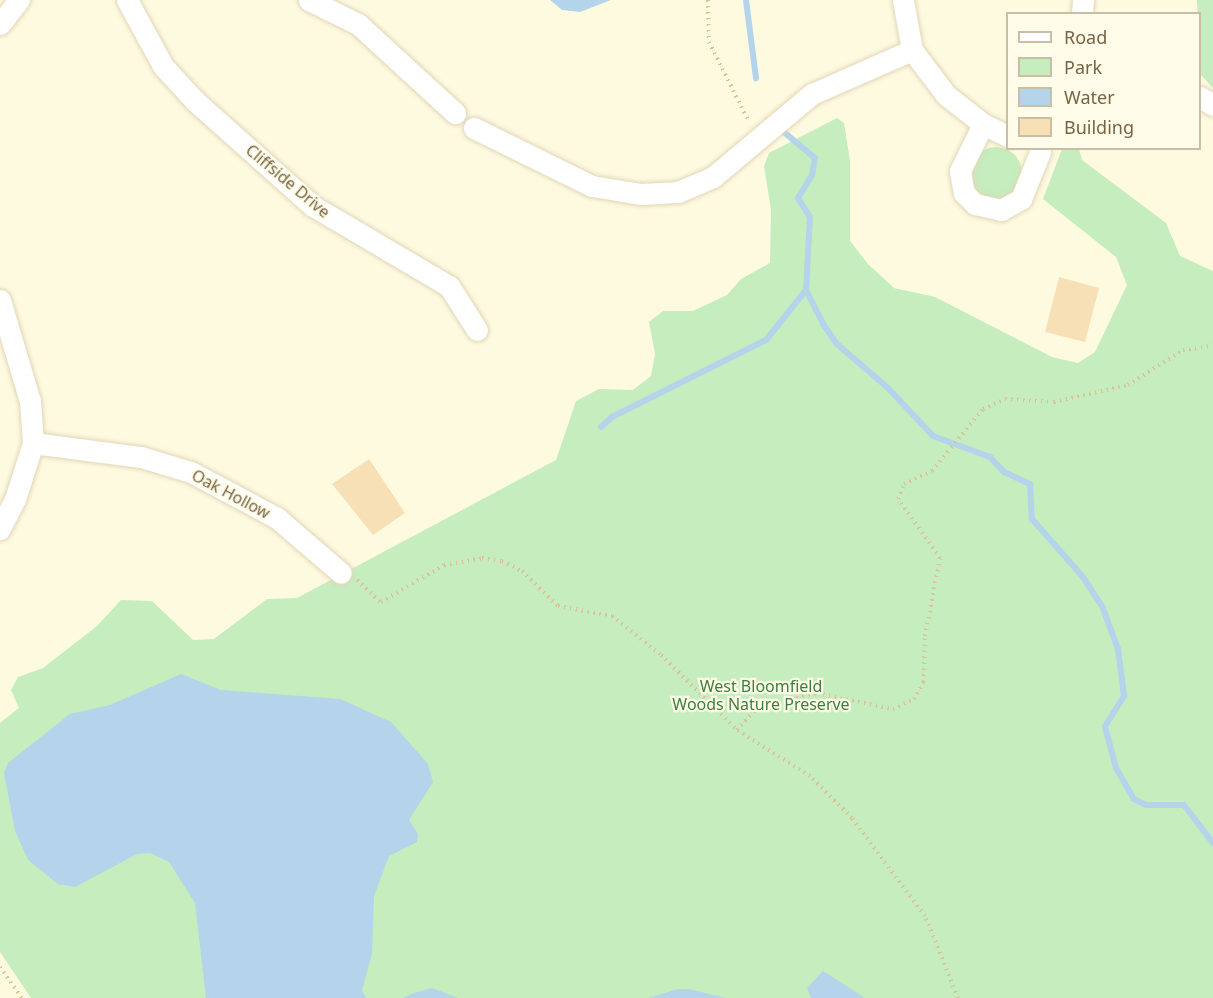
<!DOCTYPE html>
<style>
body{margin:0}
#map{position:relative;width:1213px;height:998px;overflow:hidden;background:#fefae0;font-family:"Noto Sans",sans-serif}
div>[style]{position:absolute}
.green>*{inset:0;background:#c5edbe}
.round{border-radius:50%}
.water>*{inset:0;background:#b3d4ea}
.stream>*{height:6px;margin:-3px;padding:0 3px;transform-origin:3px;border-radius:3px;background:#b3d4ea}
.building>*{inset:0;background:#f7e0b5}
.path>*{height:4px;margin-top:-2px;transform-origin:0;background:repeating-linear-gradient(90deg,#dbc398 0 1.5px,transparent 0 6px)}
.roads{filter:drop-shadow(0 0 2px #e1d6b8) drop-shadow(0 0 2px #e1d6b8)}
.street>*{height:21px;margin:-10.5px;padding:0 10.5px;transform-origin:10.5px;border-radius:10.5px;background:#fff}
span{translate:-50% -50%;white-space:nowrap;text-align:center;line-height:1.15;-webkit-text-stroke:4.5px #fffce9;paint-order:stroke}
.street-label{font-size:16px;color:#786445}
.park-label{font-size:16px;color:#3e7f3b}
.legend{position:absolute;left:1006px;top:12px;width:195px;height:138px;box-sizing:border-box;background:#fffce9;border:2px solid #c9bfa7;margin:0;padding:8px 10px;list-style:none;font-size:18px;color:#786445}
.legend li{display:flex;align-items:center;gap:12px;height:30px}
.legend b{width:30px;border:2px solid #c9bfa7}
</style>
<div id="map">
<div class="green">
<i style="clip-path:polygon(1197px 0,1213px 0,1213px 88px,1200px 74px)"></i>
<i style="clip-path:polygon(837px 118px,844px 123px,850px 161px,850px 241px,868px 264px,894px 288px,935px 297px,1052px 357px,1078px 363px,1095px 352px,1127px 285px,1116px 257px,1043px 199px,1062px 149px,1079px 149px,1082px 160px,1166px 223px,1180px 256px,1213px 271px,1213px 998px,31px 998px,0 952px,0 723px,19px 708px,11px 690px,18px 677px,43px 668px,97px 626px,121px 600px,152px 601px,193px 640px,214px 639px,267px 599px,297px 598px,556px 460px,576px 401px,599px 389px,633px 390px,651px 376px,655px 354px,649px 322px,663px 311px,693px 311px,727px 295px,741px 279px,770px 263px,771px 210px,764px 166px,769px 153px)"></i>
<i class="round" style="left:970px;top:147px;width:52px;height:52px"></i>
</div>
<div class="water">
<i style="clip-path:polygon(550px 0,611px 0,580px 12px,562px 10px)"></i>
<i style="clip-path:polygon(181px 674px,221px 690px,340px 699px,391px 722px,428px 764px,433px 782px,409px 820px,418px 834px,417px 842px,389px 856px,374px 896px,372px 954px,362px 990px,366px 998px,206px 998px,195px 903px,169px 862px,150px 853px,137px 854px,75px 887px,58px 884px,28px 860px,15px 831px,4px 773px,8px 763px,70px 714px,110px 705px)"></i>
<i style="clip-path:polygon(823px 971px,862px 996px,864px 998px,811px 998px,807px 988px)"></i>
<i style="clip-path:polygon(432px 988px,458px 998px,403px 998px,411px 994px)"></i>
<i style="clip-path:polygon(678px 989px,688px 989px,726px 998px,648px 998px)"></i>
</div>
<div class="stream">
<i style="left:746px;top:0;width:79px;rotate:82.7deg"></i>
<i style="left:785px;top:133px;width:39px;rotate:40deg"></i>
<i style="left:815px;top:158px;width:17px;rotate:100deg"></i>
<i style="left:812px;top:175px;width:27px;rotate:121deg"></i>
<i style="left:798px;top:198px;width:22px;rotate:58deg"></i>
<i style="left:810px;top:217px;width:73px;rotate:93.1deg"></i>
<i style="left:806px;top:290px;width:38px;rotate:63deg"></i>
<i style="left:823px;top:324px;width:24px;rotate:55deg"></i>
<i style="left:837px;top:344px;width:67px;rotate:40.8deg"></i>
<i style="left:888px;top:388px;width:66px;rotate:46.8deg"></i>
<i style="left:933px;top:436px;width:61px;rotate:20.2deg"></i>
<i style="left:990px;top:457px;width:21px;rotate:47deg"></i>
<i style="left:1004px;top:472px;width:29px;rotate:25deg"></i>
<i style="left:1030px;top:484px;width:35px;rotate:87deg"></i>
<i style="left:1032px;top:519px;width:77px;rotate:48.7deg"></i>
<i style="left:1083px;top:577px;width:35px;rotate:57deg"></i>
<i style="left:1102px;top:606px;width:46px;rotate:69.6deg"></i>
<i style="left:1118px;top:649px;width:47px;rotate:82.7deg"></i>
<i style="left:1124px;top:696px;width:36px;rotate:122deg"></i>
<i style="left:1105px;top:727px;width:42px;rotate:75deg"></i>
<i style="left:1116px;top:768px;width:36px;rotate:60deg"></i>
<i style="left:1134px;top:799px;width:13px;rotate:27deg"></i>
<i style="left:1146px;top:805px;width:38px"></i>
<i style="left:1184px;top:805px;width:48px;rotate:52.7deg"></i>
<i style="left:601px;top:427px;width:15px;rotate:-42deg"></i>
<i style="left:612px;top:417px;width:172px;rotate:-26.6deg"></i>
<i style="left:766px;top:340px;width:64px;rotate:-51.3deg"></i>
</div>
<div class="building">
<i style="clip-path:polygon(1059px 277px,1099px 288px,1085px 342px,1045px 332px)"></i>
<i style="clip-path:polygon(369px 459px,405px 513px,373px 535px,332px 484px)"></i>
</div>
<div class="path">
<i style="left:708px;top:0;width:42px;rotate:88.6deg"></i>
<i style="left:709px;top:42px;width:89px;rotate:63.4deg"></i>
<i style="left:357px;top:580px;width:33px;rotate:43deg"></i>
<i style="left:381px;top:602px;width:73px;rotate:-30.4deg"></i>
<i style="left:444px;top:565px;width:39px;rotate:-10deg"></i>
<i style="left:482px;top:558px;width:20px;rotate:9deg"></i>
<i style="left:502px;top:561px;width:22px;rotate:27deg"></i>
<i style="left:522px;top:571px;width:50px;rotate:44.2deg"></i>
<i style="left:558px;top:606px;width:55px;rotate:10.5deg"></i>
<i style="left:612px;top:616px;width:63px;rotate:38.5deg"></i>
<i style="left:661px;top:655px;width:107px;rotate:44.6deg"></i>
<i style="left:0;top:967px;width:38px;rotate:55deg"></i>
<i style="left:958px;top:998px;width:88px;rotate:-111.9deg"></i>
<i style="left:925px;top:916px;width:122px;rotate:-126.7deg"></i>
<i style="left:852px;top:818px;width:59px;rotate:-135deg"></i>
<i style="left:810px;top:776px;width:86px;rotate:-147.8deg"></i>
<i style="left:737px;top:730px;width:28px;rotate:-48deg"></i>
<i style="left:756px;top:709px;width:63px;rotate:-14.7deg"></i>
<i style="left:817px;top:693px;width:78px;rotate:11.9deg"></i>
<i style="left:893px;top:709px;width:23px;rotate:-25deg"></i>
<i style="left:914px;top:699px;width:20px;rotate:-60deg"></i>
<i style="left:924px;top:682px;width:46px;rotate:-88.8deg"></i>
<i style="left:925px;top:636px;width:79px;rotate:-79.1deg"></i>
<i style="left:940px;top:558px;width:72px;rotate:-125.4deg"></i>
<i style="left:898px;top:499px;width:16px;rotate:-68deg"></i>
<i style="left:904px;top:484px;width:31px;rotate:-25deg"></i>
<i style="left:932px;top:471px;width:80px;rotate:-50.6deg"></i>
<i style="left:983px;top:409px;width:24px;rotate:-24deg"></i>
<i style="left:1005px;top:399px;width:49px;rotate:3.5deg"></i>
<i style="left:1054px;top:402px;width:76px;rotate:-12.9deg"></i>
<i style="left:1128px;top:385px;width:65px;rotate:-32.5deg"></i>
<i style="left:1183px;top:350px;width:30px;rotate:-8deg"></i>
</div>
<div class="roads">
<div class="street">
<i style="left:127px;top:0;width:75px;rotate:61.4deg"></i>
<i style="left:163px;top:66px;width:47px;rotate:47.6deg"></i>
<i style="left:195px;top:101px;width:158px;rotate:41.7deg"></i>
<i style="left:313px;top:206px;width:158px;rotate:30.5deg"></i>
<i style="left:449px;top:286px;width:52px;rotate:57.5deg"></i>
<i style="left:309px;top:0;width:55px;rotate:26.1deg"></i>
<i style="left:358px;top:24px;width:132px;rotate:42.5deg"></i>
<i style="left:1082px;top:14px;width:14px;rotate:-86deg"></i>
<i style="left:0;top:24px;width:31px;rotate:-52deg"></i>
<i style="left:912px;top:50px;width:56px;rotate:52.9deg"></i>
<i style="left:946px;top:95px;width:47px;rotate:38.1deg"></i>
<i style="left:983px;top:124px;width:28px;rotate:26deg"></i>
<i style="left:1200px;top:97px;width:15px;rotate:32deg"></i>
<i style="left:983px;top:124px;width:52px;rotate:116.1deg"></i>
<i style="left:960px;top:171px;width:22px;rotate:80deg"></i>
<i style="left:964px;top:193px;width:16px;rotate:45deg"></i>
<i style="left:975px;top:204px;width:27px;rotate:13deg"></i>
<i style="left:1001px;top:210px;width:23px;rotate:-29deg"></i>
<i style="left:1021px;top:199px;width:51px;rotate:-68deg"></i>
<i style="left:474px;top:128px;width:131px;rotate:26.2deg"></i>
<i style="left:592px;top:186px;width:50px;rotate:9.3deg"></i>
<i style="left:641px;top:194px;width:37px;rotate:-3deg"></i>
<i style="left:678px;top:192px;width:38px;rotate:-23deg"></i>
<i style="left:713px;top:177px;width:129px;rotate:-40deg"></i>
<i style="left:812px;top:94px;width:109px;rotate:-23.7deg"></i>
<i style="left:912px;top:50px;width:51px;rotate:-100.2deg"></i>
<i style="left:0;top:300px;width:105px;rotate:73.5deg"></i>
<i style="left:30px;top:401px;width:42px;rotate:85.9deg"></i>
<i style="left:33px;top:443px;width:59px;rotate:107.8deg"></i>
<i style="left:15px;top:499px;width:34px;rotate:117deg"></i>
<i style="left:33px;top:443px;width:109px;rotate:7.4deg"></i>
<i style="left:141px;top:457px;width:52px;rotate:16.7deg"></i>
<i style="left:191px;top:472px;width:98px;rotate:28.1deg"></i>
<i style="left:277px;top:518px;width:84px;rotate:40.7deg"></i>
</div>
</div>
<div class="street-label">
<span style="left:288px;top:181px;rotate:40deg">Cliffside Drive</span>
<span style="left:231px;top:494px;rotate:28deg">Oak Hollow</span>
</div>
<div class="park-label">
<span style="left:761px;top:695px">West Bloomfield<br>Woods Nature Preserve</span>
</div>
<ul class="legend">
<li><b style="height:8px;background:#fff"></b>Road</li>
<li><b style="height:16px;background:#c5edbe"></b>Park</li>
<li><b style="height:16px;background:#b3d4ea"></b>Water</li>
<li><b style="height:16px;background:#f7e0b5"></b>Building</li>
</ul>
</div>
